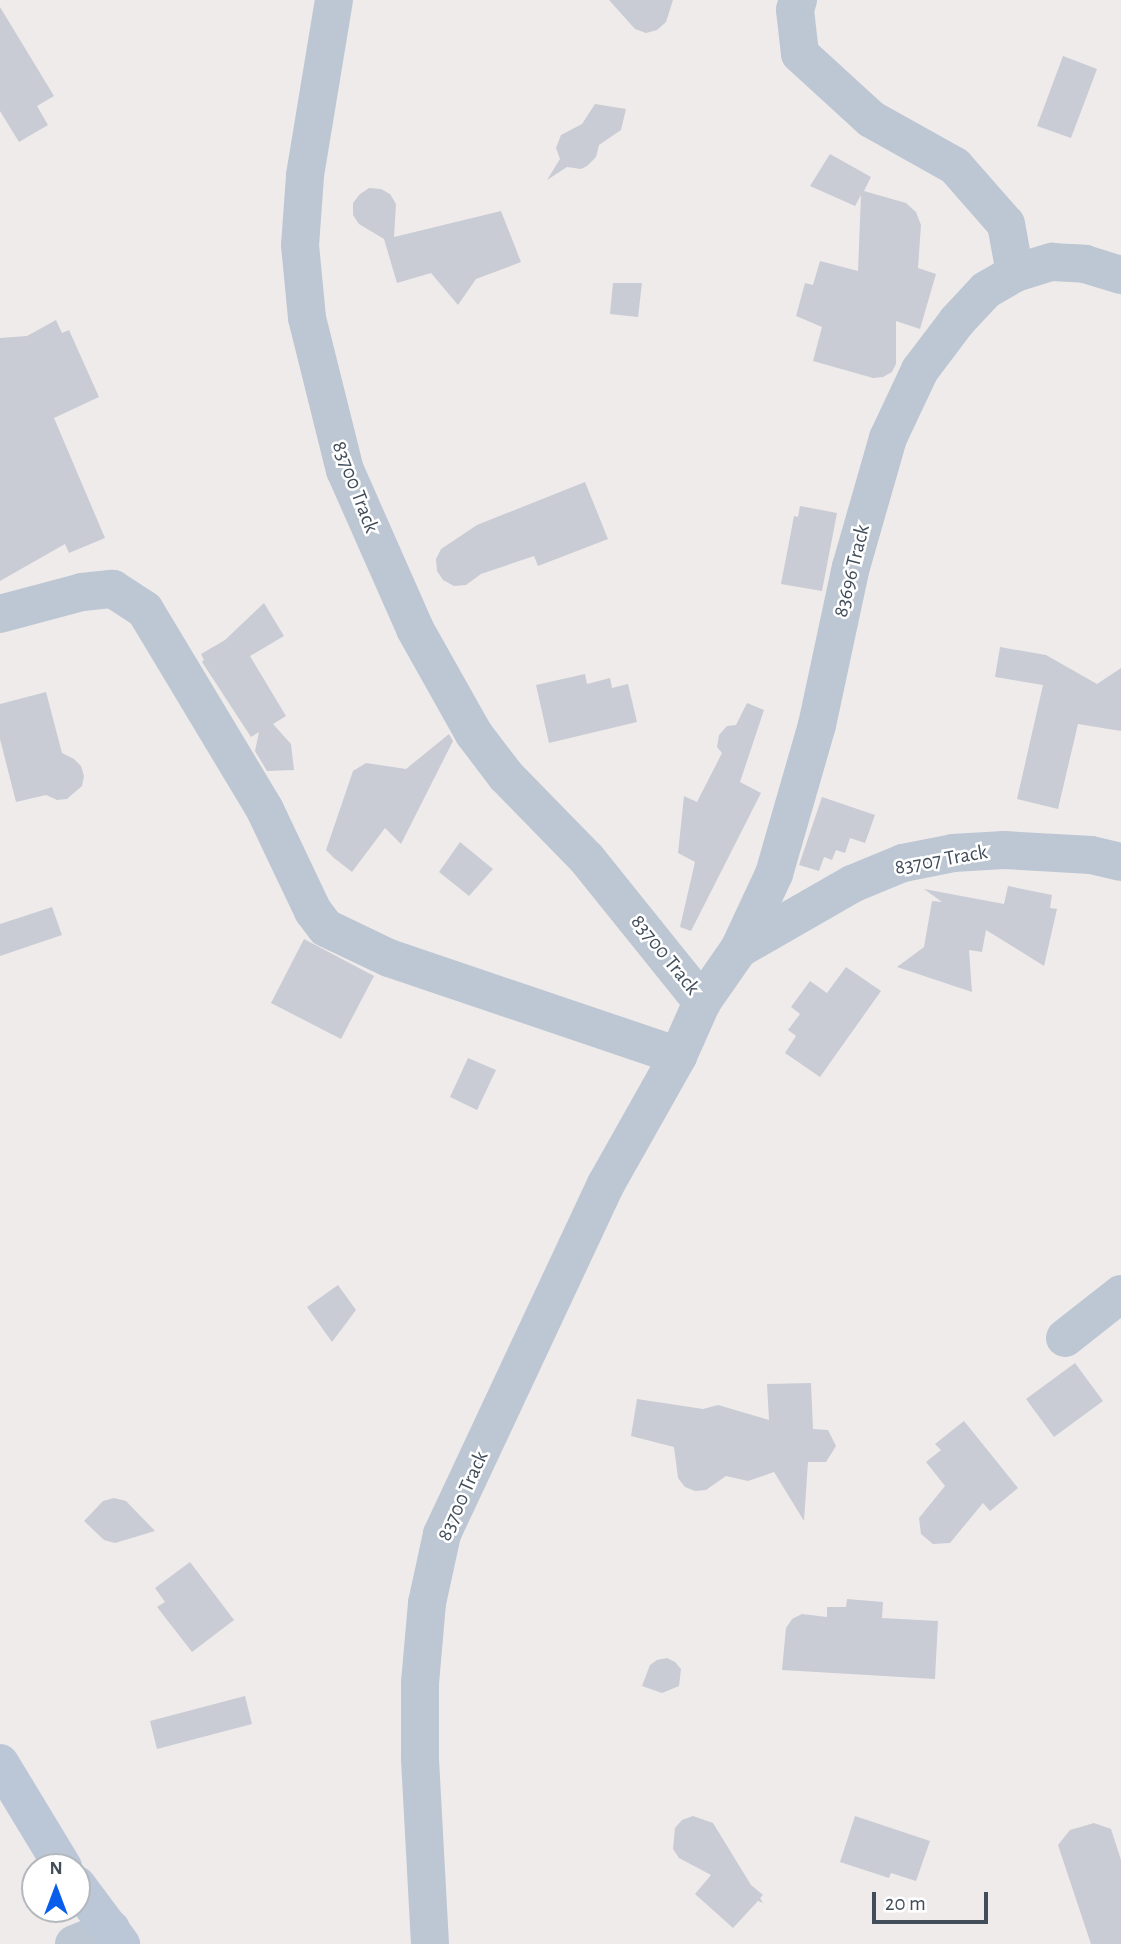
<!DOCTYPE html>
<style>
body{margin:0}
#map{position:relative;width:1121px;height:1944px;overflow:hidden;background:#efebeb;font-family:"Alegreya Sans",sans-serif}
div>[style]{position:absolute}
.building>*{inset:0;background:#c9ccd4}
.street>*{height:38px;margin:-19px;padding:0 19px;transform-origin:19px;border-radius:19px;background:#bdc7d3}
.secondary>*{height:38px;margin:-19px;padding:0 19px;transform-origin:19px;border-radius:19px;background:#bbc7d7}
span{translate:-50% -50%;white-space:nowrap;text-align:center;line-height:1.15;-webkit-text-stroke:5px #fff;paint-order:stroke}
.street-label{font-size:21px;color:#424d5a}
.north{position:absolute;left:21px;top:1853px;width:70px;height:70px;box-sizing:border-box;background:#fff;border:2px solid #b3b8bd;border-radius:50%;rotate:0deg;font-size:19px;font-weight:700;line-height:28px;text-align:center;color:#424d5a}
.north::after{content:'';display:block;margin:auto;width:24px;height:32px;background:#085eeb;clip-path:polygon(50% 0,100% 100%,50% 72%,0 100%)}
.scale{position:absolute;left:872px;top:1892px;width:116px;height:32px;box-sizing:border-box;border:4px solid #424d5a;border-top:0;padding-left:9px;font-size:21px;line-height:24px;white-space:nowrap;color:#424d5a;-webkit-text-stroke:5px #fff;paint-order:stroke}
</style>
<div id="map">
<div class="building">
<i style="clip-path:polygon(609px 0,673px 0,666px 22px,657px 30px,646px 33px,635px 29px)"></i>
<i style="clip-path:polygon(0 7px,54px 96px,37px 106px,48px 125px,19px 142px,0 111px)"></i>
<i style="clip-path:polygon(1063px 56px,1097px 69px,1071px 138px,1037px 126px)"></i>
<i style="clip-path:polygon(595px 104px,626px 109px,621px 130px,599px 145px,596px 157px,587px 166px,581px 169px,567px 167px,547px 180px,560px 159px,556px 148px,561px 135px,582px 124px)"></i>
<i style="clip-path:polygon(830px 154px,871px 177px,864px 191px,906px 203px,916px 212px,921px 225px,918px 268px,936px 274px,920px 329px,896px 321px,896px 364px,892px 372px,883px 377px,873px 378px,813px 361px,822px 327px,796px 316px,805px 283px,813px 285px,820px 261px,858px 271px,861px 195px,855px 206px,810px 186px)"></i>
<i style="clip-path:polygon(369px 188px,381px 189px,390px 194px,396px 204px,394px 237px,501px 211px,521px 262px,476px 279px,458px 305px,431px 273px,397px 283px,384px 239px,359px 224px,353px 215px,353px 203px,360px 194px)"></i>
<i style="clip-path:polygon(613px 283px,642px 283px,638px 317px,610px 314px)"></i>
<i style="clip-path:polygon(56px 320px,62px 333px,69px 330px,99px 397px,54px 418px,105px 538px,69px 553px,65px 544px,0 581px,0 338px,27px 336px)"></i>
<i style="clip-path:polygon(585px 482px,608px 539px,538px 566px,534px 556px,481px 574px,466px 585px,454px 586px,443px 580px,437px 571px,436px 559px,441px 549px,477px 525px)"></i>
<i style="clip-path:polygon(800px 506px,837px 513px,822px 591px,781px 584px,794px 516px,798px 517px)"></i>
<i style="clip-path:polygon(264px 603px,284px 636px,250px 656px,286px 716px,273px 724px,291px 744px,294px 770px,267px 771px,255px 751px,259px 732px,251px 737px,202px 662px,204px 660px,201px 654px,225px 640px)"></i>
<i style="clip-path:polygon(1000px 647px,1046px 655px,1097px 684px,1121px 668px,1121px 731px,1078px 724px,1058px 809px,1017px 799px,1043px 685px,995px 677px)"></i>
<i style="clip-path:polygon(585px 674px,587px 684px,610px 678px,612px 688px,628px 684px,637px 722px,549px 743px,536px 685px)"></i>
<i style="clip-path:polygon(46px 692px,62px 753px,74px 759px,81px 766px,84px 776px,82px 786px,67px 799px,57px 800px,46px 795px,16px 802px,0 739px,0 704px)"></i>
<i style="clip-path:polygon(747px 703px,764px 710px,740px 782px,761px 793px,691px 931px,680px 927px,695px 862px,678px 853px,684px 796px,697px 802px,722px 753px,717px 747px,719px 735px,727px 726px,736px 725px)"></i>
<i style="clip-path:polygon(449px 734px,453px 741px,401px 844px,385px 828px,352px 872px,334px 858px,326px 850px,353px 771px,366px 763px,406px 769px)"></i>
<i style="clip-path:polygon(822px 797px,875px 815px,865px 843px,850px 838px,845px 853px,836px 850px,832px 860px,824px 857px,819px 871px,799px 865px)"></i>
<i style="clip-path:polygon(460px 842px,493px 869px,469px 896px,439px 872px)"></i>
<i style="clip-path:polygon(1008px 886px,1052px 895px,1050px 908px,1057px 909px,1044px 966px,986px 930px,982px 952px,969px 950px,972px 992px,897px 967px,924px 947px,932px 901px,942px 902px,924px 889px,1004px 904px)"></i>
<i style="clip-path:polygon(52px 907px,62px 935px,0 956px,0 924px)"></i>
<i style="clip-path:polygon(304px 939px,374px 976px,341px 1039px,271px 1003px)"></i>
<i style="clip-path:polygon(846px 967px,881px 991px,820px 1077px,785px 1053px,796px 1036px,788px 1030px,800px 1014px,791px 1007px,810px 981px,827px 993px)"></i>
<i style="clip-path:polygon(468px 1058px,496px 1070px,477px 1110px,450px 1097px)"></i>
<i style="clip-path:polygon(338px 1285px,356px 1310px,332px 1342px,307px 1307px)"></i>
<i style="clip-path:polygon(1075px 1363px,1103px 1401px,1054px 1437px,1026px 1399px)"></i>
<i style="clip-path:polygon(811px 1383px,813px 1429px,828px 1430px,836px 1446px,826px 1462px,808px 1462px,804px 1521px,774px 1472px,748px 1481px,726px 1476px,706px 1490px,695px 1491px,685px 1487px,678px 1478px,674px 1447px,631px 1436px,637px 1399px,703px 1409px,718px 1405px,769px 1420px,767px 1384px)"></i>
<i style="clip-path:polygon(964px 1421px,1018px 1488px,990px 1511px,983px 1503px,950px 1543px,933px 1544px,921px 1534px,919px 1518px,945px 1486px,926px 1462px,941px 1450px,935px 1444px)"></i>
<i style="clip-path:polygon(114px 1498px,126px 1501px,155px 1531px,115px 1543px,104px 1540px,84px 1521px,103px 1501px)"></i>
<i style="clip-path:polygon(190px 1562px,234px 1620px,192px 1652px,157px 1607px,165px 1602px,155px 1588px)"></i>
<i style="clip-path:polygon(847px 1599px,883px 1602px,882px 1618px,938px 1621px,935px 1679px,782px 1670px,786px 1628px,792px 1619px,802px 1614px,827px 1617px,827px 1607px,846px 1607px)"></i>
<i style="clip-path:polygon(667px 1658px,675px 1662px,681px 1669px,679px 1686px,662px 1693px,642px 1686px,650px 1665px,657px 1660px)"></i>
<i style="clip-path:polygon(245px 1696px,252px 1724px,157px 1749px,150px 1721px)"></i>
<i style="clip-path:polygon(693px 1816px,713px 1823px,751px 1885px,763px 1895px,760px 1898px,763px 1903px,758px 1901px,733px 1928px,695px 1894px,711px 1875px,679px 1858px,673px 1849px,675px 1828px,682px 1820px)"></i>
<i style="clip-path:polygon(855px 1816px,930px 1841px,916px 1881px,891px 1873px,889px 1878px,840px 1862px)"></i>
<i style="clip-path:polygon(1094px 1823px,1111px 1829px,1121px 1860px,1121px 1944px,1091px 1944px,1058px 1845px,1070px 1830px)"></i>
</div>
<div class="street">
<i style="left:334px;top:0;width:178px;rotate:99.4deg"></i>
<i style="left:305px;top:176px;width:69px;rotate:94.1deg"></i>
<i style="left:300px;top:245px;width:73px;rotate:84.5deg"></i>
<i style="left:307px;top:318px;width:157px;rotate:76deg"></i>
<i style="left:345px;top:470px;width:174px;rotate:66.2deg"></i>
<i style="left:415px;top:629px;width:120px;rotate:60.7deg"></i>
<i style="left:474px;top:734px;width:53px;rotate:52.7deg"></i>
<i style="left:506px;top:776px;width:116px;rotate:45.7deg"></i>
<i style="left:587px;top:859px;width:184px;rotate:51.2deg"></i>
<i style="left:798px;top:0;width:10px;rotate:107deg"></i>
<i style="left:795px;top:10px;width:44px;rotate:83.5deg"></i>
<i style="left:800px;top:54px;width:96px;rotate:42.5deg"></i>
<i style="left:871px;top:119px;width:96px;rotate:29.2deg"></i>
<i style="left:955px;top:166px;width:77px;rotate:48.7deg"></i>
<i style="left:1006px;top:224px;width:50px;rotate:79.6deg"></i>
<i style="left:0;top:614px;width:85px;rotate:-15deg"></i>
<i style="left:82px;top:592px;width:31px;rotate:-6deg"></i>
<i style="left:113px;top:589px;width:38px;rotate:33deg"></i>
<i style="left:145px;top:610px;width:233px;rotate:59deg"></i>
<i style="left:265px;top:810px;width:112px;rotate:64.6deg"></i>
<i style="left:313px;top:911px;width:21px;rotate:53deg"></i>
<i style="left:326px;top:928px;width:70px;rotate:25.5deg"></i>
<i style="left:389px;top:958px;width:305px;rotate:18.7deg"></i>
<i style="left:739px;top:949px;width:130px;rotate:-29.9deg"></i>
<i style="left:852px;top:884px;width:55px;rotate:-22.4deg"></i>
<i style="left:903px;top:863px;width:51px;rotate:-11.3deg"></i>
<i style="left:953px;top:853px;width:51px;rotate:-3.4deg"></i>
<i style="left:1004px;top:850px;width:87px;rotate:3.3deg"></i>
<i style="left:1091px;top:855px;width:31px;rotate:13deg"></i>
<i style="left:1065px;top:1338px;width:71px;rotate:-38.2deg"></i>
<i style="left:74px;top:1944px;width:40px;rotate:-22deg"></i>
<i style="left:430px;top:1944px;width:186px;rotate:-93.1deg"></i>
<i style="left:420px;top:1758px;width:75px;rotate:-90deg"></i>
<i style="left:420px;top:1683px;width:80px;rotate:-85deg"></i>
<i style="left:427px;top:1603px;width:71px;rotate:-77.7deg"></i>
<i style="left:442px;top:1534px;width:387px;rotate:-64.9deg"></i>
<i style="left:606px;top:1184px;width:147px;rotate:-60.6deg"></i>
<i style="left:678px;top:1056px;width:59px;rotate:-66deg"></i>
<i style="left:702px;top:1002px;width:65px;rotate:-55.1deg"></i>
<i style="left:739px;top:949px;width:83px;rotate:-65deg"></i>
<i style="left:774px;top:874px;width:155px;rotate:-73.9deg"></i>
<i style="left:817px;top:725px;width:162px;rotate:-77.9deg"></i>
<i style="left:851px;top:567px;width:134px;rotate:-74deg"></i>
<i style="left:888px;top:438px;width:75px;rotate:-64.8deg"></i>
<i style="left:920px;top:370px;width:61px;rotate:-52.9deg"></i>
<i style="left:957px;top:321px;width:42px;rotate:-46.9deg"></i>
<i style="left:986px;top:290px;width:34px;rotate:-30deg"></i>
<i style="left:1015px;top:273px;width:39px;rotate:-17deg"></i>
<i style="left:1052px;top:262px;width:33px;rotate:3deg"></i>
<i style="left:1085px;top:264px;width:38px;rotate:17deg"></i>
</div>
<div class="secondary">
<i style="left:0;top:1763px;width:122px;rotate:58.8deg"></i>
<i style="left:77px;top:1885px;width:74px;rotate:53.3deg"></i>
</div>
<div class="street-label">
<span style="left:355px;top:487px;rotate:69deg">83700 Track</span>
<span style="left:852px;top:571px;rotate:-76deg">83696 Track</span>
<span style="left:941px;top:860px;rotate:-10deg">83707 Track</span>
<span style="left:665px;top:955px;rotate:51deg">83700 Track</span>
<span style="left:463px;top:1496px;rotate:-66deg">83700 Track</span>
</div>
<div class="north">N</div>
<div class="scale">20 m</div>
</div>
